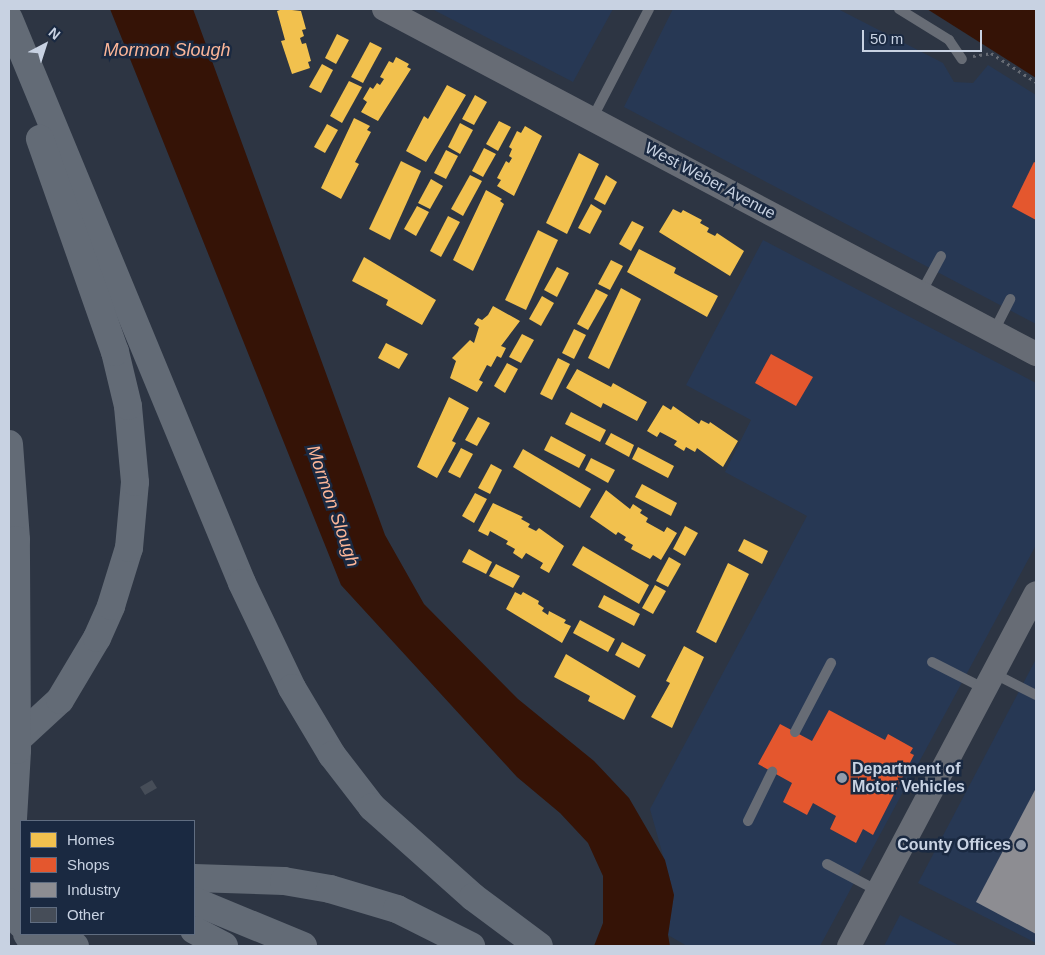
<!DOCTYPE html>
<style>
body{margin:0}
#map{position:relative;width:1045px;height:955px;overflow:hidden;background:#2d3543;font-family:Helvetica,sans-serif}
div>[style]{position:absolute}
.built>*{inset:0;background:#273854}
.water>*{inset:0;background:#351306}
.homes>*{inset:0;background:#f2c14e}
.shops>*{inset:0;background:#e4572e}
.industry>*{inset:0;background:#8d8d92}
.building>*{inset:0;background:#464d58}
.path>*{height:3px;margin-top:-1.5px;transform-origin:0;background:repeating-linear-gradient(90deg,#666b74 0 2.5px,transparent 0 6.5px)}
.service>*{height:10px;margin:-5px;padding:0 5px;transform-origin:5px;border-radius:5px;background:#676c75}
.tertiary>*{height:24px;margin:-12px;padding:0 12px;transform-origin:12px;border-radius:12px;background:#676c75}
.motorway>*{height:28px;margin:-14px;padding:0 14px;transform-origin:14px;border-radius:14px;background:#636b76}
.motorway-bridge>*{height:28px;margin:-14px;padding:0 14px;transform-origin:14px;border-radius:14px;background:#636b76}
.dots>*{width:14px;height:14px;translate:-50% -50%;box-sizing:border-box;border:2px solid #1a2941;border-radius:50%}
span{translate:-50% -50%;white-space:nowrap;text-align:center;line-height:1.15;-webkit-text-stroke:5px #1a2941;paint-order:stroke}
.street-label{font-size:16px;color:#c8d2e2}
.poi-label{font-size:16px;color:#c8d2e2;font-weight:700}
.left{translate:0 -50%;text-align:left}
.right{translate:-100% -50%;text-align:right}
.water-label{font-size:18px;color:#fcb698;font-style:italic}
.frame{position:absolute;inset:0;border:10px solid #c8d2e2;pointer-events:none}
.legend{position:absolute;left:20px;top:820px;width:175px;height:115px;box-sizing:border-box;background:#1a2941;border:1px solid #606d81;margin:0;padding:6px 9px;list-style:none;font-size:15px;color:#c8d2e2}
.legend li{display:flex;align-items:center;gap:10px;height:25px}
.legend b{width:25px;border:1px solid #606d81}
.north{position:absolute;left:20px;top:20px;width:50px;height:50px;-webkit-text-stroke:4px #1a2941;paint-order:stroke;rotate:40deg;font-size:14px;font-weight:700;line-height:20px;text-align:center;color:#c8d2e2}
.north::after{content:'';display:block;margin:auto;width:18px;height:22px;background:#c8d2e2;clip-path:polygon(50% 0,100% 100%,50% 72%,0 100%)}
.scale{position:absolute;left:862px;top:30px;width:120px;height:22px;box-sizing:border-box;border:2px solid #c8d2e2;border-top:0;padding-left:6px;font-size:15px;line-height:18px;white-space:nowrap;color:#c8d2e2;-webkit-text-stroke:4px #1a2941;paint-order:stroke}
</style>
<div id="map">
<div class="built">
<i style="clip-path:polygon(432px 9px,613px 9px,573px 82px)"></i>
<i style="clip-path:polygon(673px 9px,838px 9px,943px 63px,954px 82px,973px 83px,988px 65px,1036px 95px,1036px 324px,624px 107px)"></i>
<i style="clip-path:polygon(763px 240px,1036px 383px,1036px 545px,820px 946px,687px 946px,668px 935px,674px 895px,650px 809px,807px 516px,725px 472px,751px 420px,686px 385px)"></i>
<i style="clip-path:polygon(1036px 659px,1036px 943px,918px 883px)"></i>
<i style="clip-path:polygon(900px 915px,960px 946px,884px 946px)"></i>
</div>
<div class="water">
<i style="clip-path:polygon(110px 9px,193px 9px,385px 535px,424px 604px,518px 699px,594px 761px,629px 798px,665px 860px,674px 895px,668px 935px,670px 946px,594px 946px,603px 923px,603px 876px,588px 843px,560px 813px,517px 777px,341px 585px)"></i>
<i style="clip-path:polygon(927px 9px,1036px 9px,1036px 78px)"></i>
</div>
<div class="homes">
<i style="clip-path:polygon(283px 9px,301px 11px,306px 29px,302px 30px,304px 36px,300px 38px,302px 44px,306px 43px,311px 61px,308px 62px,310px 68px,292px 74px,281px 41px,285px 40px,277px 11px)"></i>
<i style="clip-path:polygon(337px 34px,349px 40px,336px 64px,325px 58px)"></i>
<i style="clip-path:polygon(370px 42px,382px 48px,363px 83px,351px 77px)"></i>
<i style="clip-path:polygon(396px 57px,409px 64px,407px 67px,411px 69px,378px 121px,361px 112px,367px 102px,363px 99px,370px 87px,373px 89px,377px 83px,380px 85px,384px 79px,380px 77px,389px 61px,393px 63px)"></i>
<i style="clip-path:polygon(322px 64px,333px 70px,321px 93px,309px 87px)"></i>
<i style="clip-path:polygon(349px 81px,362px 87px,342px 123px,330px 116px)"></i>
<i style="clip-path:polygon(447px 85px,466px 95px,426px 162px,406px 151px,424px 116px,428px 119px)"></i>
<i style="clip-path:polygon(475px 95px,487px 102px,474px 125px,462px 119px)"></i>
<i style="clip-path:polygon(354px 118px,370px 126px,367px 130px,371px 132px,355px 162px,359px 164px,341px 199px,321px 188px)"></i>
<i style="clip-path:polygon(499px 121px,511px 127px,498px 151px,486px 144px)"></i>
<i style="clip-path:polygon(460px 123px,473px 130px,460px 154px,448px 147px)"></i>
<i style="clip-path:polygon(327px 124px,338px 130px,325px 153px,314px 147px)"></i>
<i style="clip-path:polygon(525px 126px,542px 136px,514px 196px,497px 186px,501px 180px,497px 178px,506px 161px,509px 163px,512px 158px,509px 156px,512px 149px,509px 147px,517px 131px,521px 133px)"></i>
<i style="clip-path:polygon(484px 148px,496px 154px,483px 177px,472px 171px)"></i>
<i style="clip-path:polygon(446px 150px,458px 156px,446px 179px,434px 173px)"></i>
<i style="clip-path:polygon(579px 153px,599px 164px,567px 234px,546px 223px)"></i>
<i style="clip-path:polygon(401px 161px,421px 171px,390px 240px,369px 229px)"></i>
<i style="clip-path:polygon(470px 175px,482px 181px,463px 216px,451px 209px)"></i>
<i style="clip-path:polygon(606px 175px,617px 182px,605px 205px,594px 199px)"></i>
<i style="clip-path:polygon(431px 179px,443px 186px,430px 209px,418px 203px)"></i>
<i style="clip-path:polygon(486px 190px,502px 199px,500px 201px,504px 204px,473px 271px,453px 260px)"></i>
<i style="clip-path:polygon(591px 204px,602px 211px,590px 234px,578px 228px)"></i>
<i style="clip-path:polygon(417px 206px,429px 212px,416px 236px,404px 229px)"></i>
<i style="clip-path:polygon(673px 209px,681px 213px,683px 210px,702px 220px,700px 223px,709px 228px,707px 232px,715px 236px,717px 233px,744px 251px,730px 276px,659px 232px)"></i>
<i style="clip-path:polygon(448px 216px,460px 222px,441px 257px,430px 251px)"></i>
<i style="clip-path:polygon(632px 221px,644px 227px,631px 251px,619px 244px)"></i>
<i style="clip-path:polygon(538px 230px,558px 240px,526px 310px,505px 300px)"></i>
<i style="clip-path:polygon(639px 249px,676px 268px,674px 273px,718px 296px,707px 317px,627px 272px)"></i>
<i style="clip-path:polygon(364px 257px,436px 300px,422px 325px,386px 305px,388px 300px,352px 281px)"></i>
<i style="clip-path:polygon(611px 260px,623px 266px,610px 290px,598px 284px)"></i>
<i style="clip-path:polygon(557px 267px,569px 273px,557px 297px,544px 290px)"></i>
<i style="clip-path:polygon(621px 288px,641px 299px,609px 369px,588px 358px)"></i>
<i style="clip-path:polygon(596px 289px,608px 295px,588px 330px,577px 324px)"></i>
<i style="clip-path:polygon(542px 296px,554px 303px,541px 326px,529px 319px)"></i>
<i style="clip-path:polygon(493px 306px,520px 321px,501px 346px,506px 348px,501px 358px,497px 356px,491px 367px,487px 365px,479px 380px,483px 382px,477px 392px,450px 378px,456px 361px,452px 358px,470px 340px,474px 343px,479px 327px,474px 324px,478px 318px,482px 320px,488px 315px)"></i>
<i style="clip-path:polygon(574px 329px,586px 335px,574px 359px,562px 353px)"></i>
<i style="clip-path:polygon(522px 334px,534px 340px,521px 363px,509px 357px)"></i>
<i style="clip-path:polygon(386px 343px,408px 354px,399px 369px,378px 358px)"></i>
<i style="clip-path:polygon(558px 358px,570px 364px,552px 400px,540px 394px)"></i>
<i style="clip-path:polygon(507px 363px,518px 369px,505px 393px,494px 386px)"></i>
<i style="clip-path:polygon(577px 369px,611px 387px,613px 383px,647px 402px,637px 421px,603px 403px,601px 408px,566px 388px)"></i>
<i style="clip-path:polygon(449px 397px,469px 408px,452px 441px,456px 443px,437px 478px,417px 467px)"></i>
<i style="clip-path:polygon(663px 405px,671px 410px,673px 406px,699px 424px,701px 420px,709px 424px,710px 422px,738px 441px,723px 467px,697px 448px,695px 452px,686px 447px,684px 451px,674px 445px,677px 441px,660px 432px,657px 437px,647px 431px)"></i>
<i style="clip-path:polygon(571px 412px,606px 430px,600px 442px,565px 424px)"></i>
<i style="clip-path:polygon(478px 417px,490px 423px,477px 446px,465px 440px)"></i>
<i style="clip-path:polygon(611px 433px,634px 445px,629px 457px,605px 444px)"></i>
<i style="clip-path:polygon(551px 436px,586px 455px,579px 468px,544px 450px)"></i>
<i style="clip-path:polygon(638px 447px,674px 466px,668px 478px,632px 459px)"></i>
<i style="clip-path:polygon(461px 448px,473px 454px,460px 478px,448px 472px)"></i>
<i style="clip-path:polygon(523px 449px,591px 489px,580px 508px,513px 467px)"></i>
<i style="clip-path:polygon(591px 458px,615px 470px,608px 483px,585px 470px)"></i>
<i style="clip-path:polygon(491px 464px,502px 470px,490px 494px,478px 488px)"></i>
<i style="clip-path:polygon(642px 484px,677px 503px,671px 516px,635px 497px)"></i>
<i style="clip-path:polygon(606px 490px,630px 509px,633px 504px,642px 510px,640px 513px,648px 518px,646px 522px,664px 532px,667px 527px,677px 533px,661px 560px,653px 555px,650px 559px,631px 549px,633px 545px,624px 540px,626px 537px,618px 532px,616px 535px,590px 517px)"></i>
<i style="clip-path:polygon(475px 493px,487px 499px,474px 523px,462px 516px)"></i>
<i style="clip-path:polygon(493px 503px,523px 517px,521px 519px,530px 524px,528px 527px,536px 531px,539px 528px,564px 546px,549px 573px,540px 568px,543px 563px,526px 553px,522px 559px,513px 553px,515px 549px,506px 544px,508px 541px,490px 531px,488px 536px,478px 531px)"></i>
<i style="clip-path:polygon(685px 526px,698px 533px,685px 556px,673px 549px)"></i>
<i style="clip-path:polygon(744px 539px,768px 551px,762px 564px,738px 551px)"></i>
<i style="clip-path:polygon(583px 546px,649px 585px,639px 604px,572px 565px)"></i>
<i style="clip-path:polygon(469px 549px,492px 562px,486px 574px,462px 562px)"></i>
<i style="clip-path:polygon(669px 557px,681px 564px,668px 587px,656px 581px)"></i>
<i style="clip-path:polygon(728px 563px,749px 574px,716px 643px,696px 632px)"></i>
<i style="clip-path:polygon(496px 564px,520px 576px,513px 588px,489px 576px)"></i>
<i style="clip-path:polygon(655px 585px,666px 591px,653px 614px,642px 608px)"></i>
<i style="clip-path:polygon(515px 592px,521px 595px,523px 592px,539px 601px,538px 604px,544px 608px,542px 611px,548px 615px,549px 611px,566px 620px,564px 623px,571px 626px,562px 643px,506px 609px)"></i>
<i style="clip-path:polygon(604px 595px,640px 614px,634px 626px,598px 607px)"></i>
<i style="clip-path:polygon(580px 620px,615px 639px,608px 652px,573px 633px)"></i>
<i style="clip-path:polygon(622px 642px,646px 655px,639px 668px,615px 655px)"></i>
<i style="clip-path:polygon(684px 646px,704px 657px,672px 728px,651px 717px,670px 683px,666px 681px)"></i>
<i style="clip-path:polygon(566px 654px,636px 696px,624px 720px,588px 701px,590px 696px,554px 677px)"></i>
</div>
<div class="shops">
<i style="clip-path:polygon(1034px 162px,1036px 163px,1036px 220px,1012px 207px)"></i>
<i style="clip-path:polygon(771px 354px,813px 377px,796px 406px,755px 383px)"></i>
<i style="clip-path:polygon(829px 710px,885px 740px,888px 734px,913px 748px,910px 753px,914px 755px,873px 835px,863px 829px,856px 843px,830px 829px,836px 816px,813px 803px,807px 815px,783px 802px,792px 783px,758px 764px,780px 724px,812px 741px)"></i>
</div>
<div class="industry">
<i style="clip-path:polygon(1036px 788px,1036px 934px,976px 902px)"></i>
</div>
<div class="building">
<i style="clip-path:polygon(152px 780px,157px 788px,145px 795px,140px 787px)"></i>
</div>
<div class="path">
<i style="left:973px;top:56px;width:18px;rotate:-9deg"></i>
<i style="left:991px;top:53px;width:54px;rotate:32.8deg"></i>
</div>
<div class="service">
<i style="left:899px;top:9px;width:59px;rotate:31.8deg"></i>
<i style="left:949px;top:40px;width:23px;rotate:56deg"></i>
<i style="left:592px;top:119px;width:124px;rotate:-62.6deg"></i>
<i style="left:921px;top:293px;width:42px;rotate:-61.6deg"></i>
<i style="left:994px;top:331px;width:36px;rotate:-63deg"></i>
<i style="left:932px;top:662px;width:59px;rotate:27deg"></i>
<i style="left:993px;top:673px;width:48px;rotate:27.1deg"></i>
<i style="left:795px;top:732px;width:78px;rotate:-62.4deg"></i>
<i style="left:748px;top:821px;width:55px;rotate:-63.9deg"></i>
<i style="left:827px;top:864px;width:58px;rotate:27.9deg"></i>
</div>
<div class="tertiary">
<i style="left:384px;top:9px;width:738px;rotate:27.89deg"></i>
<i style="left:849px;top:946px;width:399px;rotate:-62.1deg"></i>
</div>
<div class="motorway">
<i style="left:9px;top:19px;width:610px;rotate:67.55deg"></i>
<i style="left:242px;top:583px;width:116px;rotate:64.5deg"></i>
<i style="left:292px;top:688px;width:78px;rotate:59.2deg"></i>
<i style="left:332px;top:755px;width:66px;rotate:52.4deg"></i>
<i style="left:372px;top:807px;width:135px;rotate:41.7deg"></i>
<i style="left:473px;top:897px;width:82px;rotate:36.6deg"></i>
<i style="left:9px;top:444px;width:96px;rotate:85.8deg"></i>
<i style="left:9px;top:747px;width:69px;rotate:-42.7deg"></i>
<i style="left:60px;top:700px;width:72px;rotate:-59.2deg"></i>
<i style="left:97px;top:638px;width:35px;rotate:-66deg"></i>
<i style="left:111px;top:606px;width:61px;rotate:-72.8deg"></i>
<i style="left:129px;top:548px;width:66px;rotate:-84.8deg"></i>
<i style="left:135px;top:482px;width:76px;rotate:-95.3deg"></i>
<i style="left:128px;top:406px;width:56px;rotate:-103.5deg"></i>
<i style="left:115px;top:352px;width:226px;rotate:-109.4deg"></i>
<i style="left:194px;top:878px;width:90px;rotate:1.9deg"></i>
<i style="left:284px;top:881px;width:47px;rotate:9.9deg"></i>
<i style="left:330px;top:889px;width:70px;rotate:16.6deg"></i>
<i style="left:397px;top:909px;width:83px;rotate:26.6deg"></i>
<i style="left:194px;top:901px;width:118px;rotate:22.4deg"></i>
<i style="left:194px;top:930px;width:34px;rotate:28deg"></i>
<i style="left:27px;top:934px;width:14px;rotate:56deg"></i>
<i style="left:52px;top:934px;width:26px;rotate:28deg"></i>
</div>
<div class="motorway-bridge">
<i style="left:9px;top:886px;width:136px;rotate:-86.6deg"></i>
<i style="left:17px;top:750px;width:210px;rotate:-90.3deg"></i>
<i style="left:9px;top:902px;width:25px;rotate:61deg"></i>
</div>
<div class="dots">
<i style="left:842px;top:778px;background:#929baa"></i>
<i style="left:1021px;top:845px;background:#929baa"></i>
</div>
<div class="street-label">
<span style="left:710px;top:181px;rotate:28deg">West Weber Avenue</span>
</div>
<div class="poi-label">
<span class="left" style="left:852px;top:778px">Department of<br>Motor Vehicles</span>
<span class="right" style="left:1011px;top:845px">County Offices</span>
</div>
<div class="water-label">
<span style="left:167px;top:50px">Mormon Slough</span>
<span style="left:333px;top:506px;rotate:71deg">Mormon Slough</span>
</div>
<div class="frame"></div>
<ul class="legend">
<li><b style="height:14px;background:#f2c14e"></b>Homes</li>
<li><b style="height:14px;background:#e4572e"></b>Shops</li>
<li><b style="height:14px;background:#8d8d92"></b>Industry</li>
<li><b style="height:14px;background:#464d58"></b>Other</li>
</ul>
<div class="north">N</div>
<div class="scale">50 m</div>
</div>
